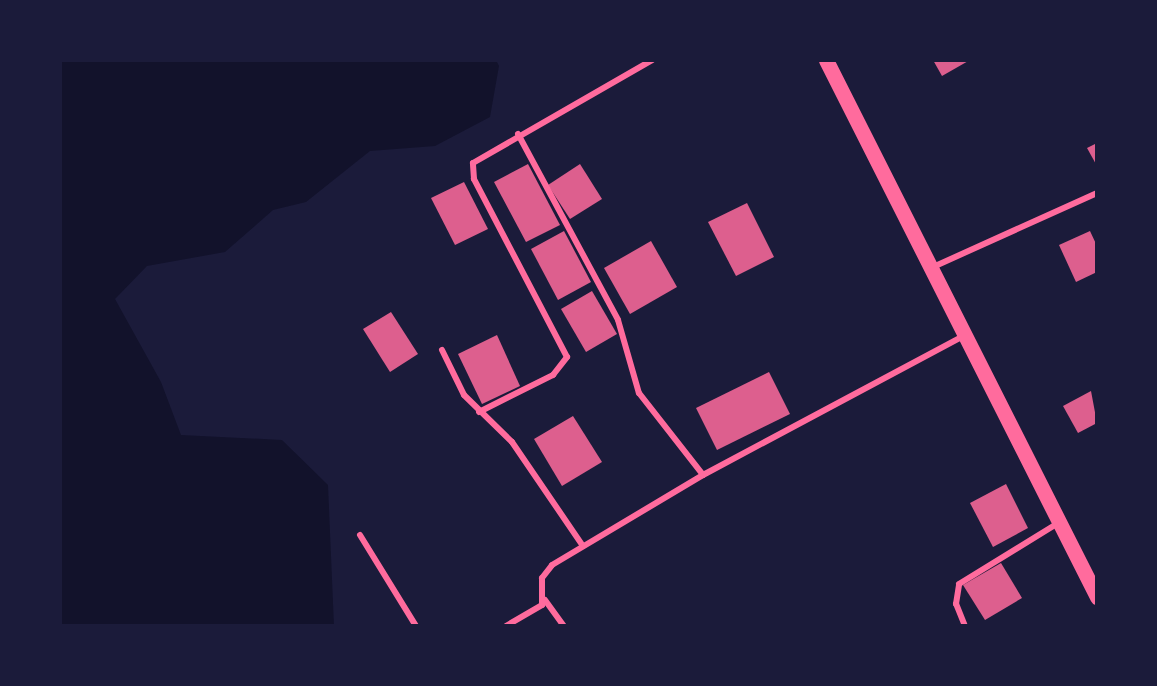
<!DOCTYPE html>
<style>
body{margin:0}
#map{position:relative;width:1157px;height:686px;overflow:hidden;background:#1b1b3a;font-family:"Alegreya Sans",sans-serif}
div>[style]{position:absolute}
.water>*{inset:0;background:#12122b}
.building>*{inset:0;background:#dd5f8e}
.minor>*{height:6px;margin:-3px;padding:0 3px;transform-origin:3px;border-radius:3px;background:#ff6b9d}
.primary>*{height:15px;margin:-7.5px;padding:0 7.5px;transform-origin:7.5px;border-radius:7.5px;background:#ff6b9d}
span{translate:-50% -50%;white-space:nowrap;text-align:center;line-height:1.15;-webkit-text-stroke:6px #1b1b3a;paint-order:stroke}
.frame{position:absolute;inset:0;border:62px solid #1b1b3a;pointer-events:none}
</style>
<div id="map">
<div class="water">
<i style="clip-path:polygon(60px 60px,496px 60px,499px 66px,490px 117px,435px 146px,370px 151px,306px 202px,273px 210px,225px 252px,147px 266px,115px 299px,161px 382px,181px 435px,282px 440px,328px 485px,334px 626px,60px 626px)"></i>
</div>
<div class="building">
<i style="clip-path:polygon(933px 60px,970px 60px,942px 76px)"></i>
<i style="clip-path:polygon(1097px 143px,1097px 166px,1087px 148px)"></i>
<i style="clip-path:polygon(528px 164px,560px 225px,526px 242px,494px 182px)"></i>
<i style="clip-path:polygon(580px 164px,602px 199px,570px 219px,548px 185px)"></i>
<i style="clip-path:polygon(464px 182px,488px 229px,455px 245px,431px 198px)"></i>
<i style="clip-path:polygon(747px 203px,774px 257px,736px 276px,708px 222px)"></i>
<i style="clip-path:polygon(564px 231px,591px 282px,558px 300px,531px 249px)"></i>
<i style="clip-path:polygon(1090px 231px,1097px 246px,1097px 272px,1076px 282px,1059px 245px)"></i>
<i style="clip-path:polygon(651px 241px,677px 287px,630px 314px,604px 268px)"></i>
<i style="clip-path:polygon(592px 291px,617px 334px,586px 352px,561px 309px)"></i>
<i style="clip-path:polygon(391px 312px,418px 354px,390px 372px,363px 329px)"></i>
<i style="clip-path:polygon(497px 335px,520px 386px,482px 404px,458px 354px)"></i>
<i style="clip-path:polygon(769px 372px,790px 414px,717px 450px,696px 408px)"></i>
<i style="clip-path:polygon(1091px 391px,1097px 423px,1078px 433px,1063px 406px)"></i>
<i style="clip-path:polygon(573px 416px,602px 462px,562px 486px,534px 439px)"></i>
<i style="clip-path:polygon(1006px 484px,1028px 528px,993px 547px,970px 503px)"></i>
<i style="clip-path:polygon(1001px 563px,1022px 598px,985px 620px,963px 585px)"></i>
</div>
<div class="minor">
<i style="left:518px;top:134px;width:211px;rotate:61.7deg"></i>
<i style="left:618px;top:320px;width:76px;rotate:74deg"></i>
<i style="left:639px;top:393px;width:104px;rotate:52deg"></i>
<i style="left:933px;top:267px;width:180px;rotate:-24.3deg"></i>
<i style="left:442px;top:350px;width:50px;rotate:63.9deg"></i>
<i style="left:464px;top:395px;width:67px;rotate:44.4deg"></i>
<i style="left:512px;top:442px;width:126px;rotate:55.7deg"></i>
<i style="left:479px;top:412px;width:83px;rotate:-26.6deg"></i>
<i style="left:553px;top:375px;width:23px;rotate:-52deg"></i>
<i style="left:567px;top:357px;width:201px;rotate:-117.6deg"></i>
<i style="left:474px;top:179px;width:16px;rotate:-94deg"></i>
<i style="left:473px;top:163px;width:207px;rotate:-29.9deg"></i>
<i style="left:360px;top:535px;width:107px;rotate:58.4deg"></i>
<i style="left:545px;top:600px;width:32px;rotate:54deg"></i>
<i style="left:506px;top:626px;width:42px;rotate:-30.3deg"></i>
<i style="left:542px;top:605px;width:27px;rotate:-90deg"></i>
<i style="left:542px;top:578px;width:16px;rotate:-52deg"></i>
<i style="left:552px;top:565px;width:176px;rotate:-30.8deg"></i>
<i style="left:703px;top:475px;width:295px;rotate:-28.1deg"></i>
<i style="left:965px;top:626px;width:24px;rotate:-112deg"></i>
<i style="left:956px;top:604px;width:20px;rotate:-81deg"></i>
<i style="left:959px;top:584px;width:116px;rotate:-31.6deg"></i>
</div>
<div class="primary">
<i style="left:826px;top:60px;width:602px;rotate:63.22deg"></i>
</div>
<div class="frame"></div>
</div>
